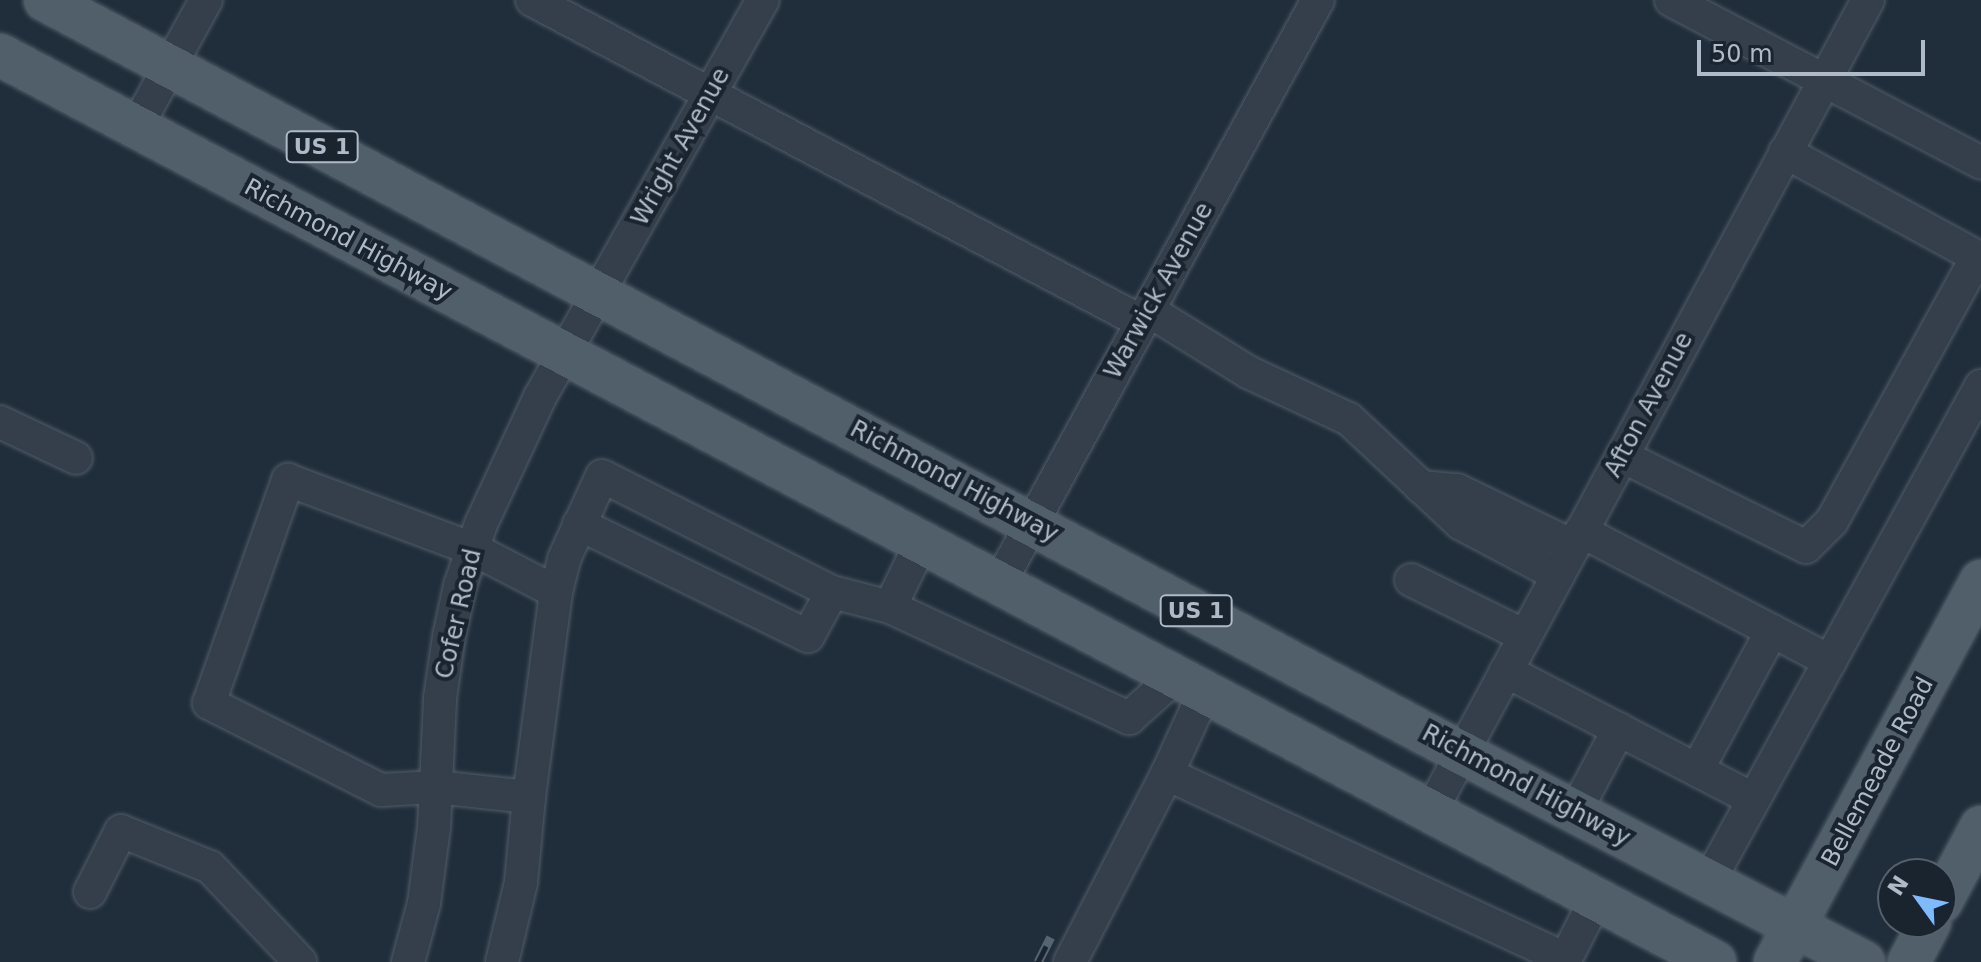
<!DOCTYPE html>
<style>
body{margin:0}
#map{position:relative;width:1981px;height:962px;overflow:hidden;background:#202e3b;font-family:"DejaVu Sans",sans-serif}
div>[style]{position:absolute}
.roads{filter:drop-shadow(0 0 2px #515d68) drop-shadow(0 0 2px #515d68)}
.minor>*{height:32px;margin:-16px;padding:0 16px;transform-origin:16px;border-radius:16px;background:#343f4b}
.major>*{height:42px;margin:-21px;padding:0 21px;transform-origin:21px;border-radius:21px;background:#515f6b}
.rail>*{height:9px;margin-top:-4.5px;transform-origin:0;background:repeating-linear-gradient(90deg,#19242f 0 18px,#556472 0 36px);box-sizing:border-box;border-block:2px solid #556472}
span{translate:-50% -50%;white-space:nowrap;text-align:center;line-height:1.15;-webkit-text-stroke:8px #19242f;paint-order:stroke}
.shield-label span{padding:2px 6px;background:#19242f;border:2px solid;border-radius:6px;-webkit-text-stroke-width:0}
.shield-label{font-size:22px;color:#aebac7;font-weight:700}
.street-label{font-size:24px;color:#aebac7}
.north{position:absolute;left:1877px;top:858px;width:80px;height:80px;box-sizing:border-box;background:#19242f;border:2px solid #55606c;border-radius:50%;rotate:303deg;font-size:22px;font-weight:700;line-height:32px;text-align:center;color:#aebac7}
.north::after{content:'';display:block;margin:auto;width:28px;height:36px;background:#7dbafe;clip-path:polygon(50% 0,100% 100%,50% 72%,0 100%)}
.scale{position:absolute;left:1697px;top:40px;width:228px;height:36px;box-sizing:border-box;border:4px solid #aebac7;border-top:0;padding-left:10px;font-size:24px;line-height:28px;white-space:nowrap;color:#aebac7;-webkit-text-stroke:6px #19242f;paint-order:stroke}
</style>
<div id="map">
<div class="roads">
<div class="minor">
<i style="left:532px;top:0;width:690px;rotate:27.83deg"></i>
<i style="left:1671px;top:0;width:350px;rotate:27.7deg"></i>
<i style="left:136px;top:128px;width:146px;rotate:-61.3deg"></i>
<i style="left:1785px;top:152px;width:223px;rotate:28.6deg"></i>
<i style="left:1148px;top:310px;width:118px;rotate:31.8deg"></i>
<i style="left:1248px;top:372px;width:111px;rotate:25deg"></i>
<i style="left:1349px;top:419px;width:152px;rotate:43.1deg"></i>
<i style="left:1460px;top:523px;width:111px;rotate:28deg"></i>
<i style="left:0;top:422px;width:84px;rotate:25.3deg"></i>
<i style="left:1622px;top:456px;width:205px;rotate:26.3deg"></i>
<i style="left:1806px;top:547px;width:37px;rotate:-45deg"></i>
<i style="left:1832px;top:521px;width:301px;rotate:-61.2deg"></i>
<i style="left:288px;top:480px;width:197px;rotate:20.5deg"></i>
<i style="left:473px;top:549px;width:93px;rotate:27.4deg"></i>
<i style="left:556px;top:592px;width:207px;rotate:97.5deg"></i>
<i style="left:529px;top:797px;width:94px;rotate:-173.9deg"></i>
<i style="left:436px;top:787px;width:55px;rotate:176.9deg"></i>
<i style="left:381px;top:790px;width:193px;rotate:-153.2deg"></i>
<i style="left:209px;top:703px;width:237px;rotate:-70.5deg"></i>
<i style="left:1421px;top:487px;width:36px;rotate:5deg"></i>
<i style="left:1457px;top:490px;width:129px;rotate:25.8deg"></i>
<i style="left:579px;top:524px;width:255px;rotate:26.1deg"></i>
<i style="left:808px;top:636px;width:50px;rotate:-61.4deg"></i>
<i style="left:1581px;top:531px;width:281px;rotate:27.6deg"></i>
<i style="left:1411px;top:580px;width:127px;rotate:26.2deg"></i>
<i style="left:1000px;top:582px;width:663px;rotate:-61.35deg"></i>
<i style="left:556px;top:592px;width:34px;rotate:-76deg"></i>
<i style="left:564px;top:559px;width:91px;rotate:-65.4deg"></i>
<i style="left:602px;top:476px;width:258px;rotate:26.8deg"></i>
<i style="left:832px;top:592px;width:60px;rotate:14.5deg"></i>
<i style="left:890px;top:607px;width:264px;rotate:24.9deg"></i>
<i style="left:1129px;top:718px;width:63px;rotate:-41.8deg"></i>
<i style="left:890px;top:607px;width:73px;rotate:-64.1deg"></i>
<i style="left:1506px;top:671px;width:278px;rotate:27.4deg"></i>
<i style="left:1205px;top:691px;width:91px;rotate:114.6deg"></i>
<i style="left:1167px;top:774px;width:440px;rotate:24.9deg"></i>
<i style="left:1697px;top:770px;width:158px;rotate:-61.7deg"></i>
<i style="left:1431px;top:811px;width:921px;rotate:-61.68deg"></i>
<i style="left:1575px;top:812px;width:94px;rotate:-62.1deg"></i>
<i style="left:1709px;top:881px;width:565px;rotate:-61.21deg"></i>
<i style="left:90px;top:892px;width:68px;rotate:-63.1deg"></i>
<i style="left:121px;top:831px;width:96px;rotate:22deg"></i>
<i style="left:210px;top:867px;width:131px;rotate:46.5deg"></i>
<i style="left:408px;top:962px;width:61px;rotate:-74.8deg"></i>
<i style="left:424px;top:903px;width:77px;rotate:-82.5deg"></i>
<i style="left:434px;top:827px;width:129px;rotate:-87.3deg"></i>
<i style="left:440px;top:698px;width:62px;rotate:-81.6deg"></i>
<i style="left:449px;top:637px;width:52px;rotate:-77.8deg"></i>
<i style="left:460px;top:586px;width:65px;rotate:-71.3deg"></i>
<i style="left:481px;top:524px;width:140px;rotate:-65.1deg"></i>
<i style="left:540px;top:397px;width:455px;rotate:-60.7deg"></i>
<i style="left:502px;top:962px;width:82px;rotate:-76.6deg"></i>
<i style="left:521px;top:882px;width:85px;rotate:-84.6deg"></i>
<i style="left:1070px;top:962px;width:212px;rotate:-62.7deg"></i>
<i style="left:1564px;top:962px;width:71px;rotate:-63.1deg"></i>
</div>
<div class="major">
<i style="left:45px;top:0;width:1605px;rotate:27.99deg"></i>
<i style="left:1462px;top:753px;width:453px;rotate:27.5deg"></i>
<i style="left:0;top:55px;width:1940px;rotate:27.87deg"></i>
<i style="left:1941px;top:902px;width:85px;rotate:-61.9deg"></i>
<i style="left:1775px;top:962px;width:433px;rotate:-61.6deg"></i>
<i style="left:1909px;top:962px;width:45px;rotate:-62.3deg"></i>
</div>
</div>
<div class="rail">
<i style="left:1038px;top:962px;width:28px;rotate:-63deg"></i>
</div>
<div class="shield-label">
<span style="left:322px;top:147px">US 1</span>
<span style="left:1196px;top:611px">US 1</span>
</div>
<div class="street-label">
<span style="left:681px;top:147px;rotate:-61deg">Wright Avenue</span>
<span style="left:348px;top:240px;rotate:28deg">Richmond Highway</span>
<span style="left:1159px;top:291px;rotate:-61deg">Warwick Avenue</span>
<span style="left:1649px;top:405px;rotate:-62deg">Afton Avenue</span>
<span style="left:954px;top:482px;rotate:28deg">Richmond Highway</span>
<span style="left:459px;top:614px;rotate:-77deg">Cofer Road</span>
<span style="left:1878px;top:772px;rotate:-62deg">Bellemeade Road</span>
<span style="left:1526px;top:786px;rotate:28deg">Richmond Highway</span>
</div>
<div class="north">N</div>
<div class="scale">50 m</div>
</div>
